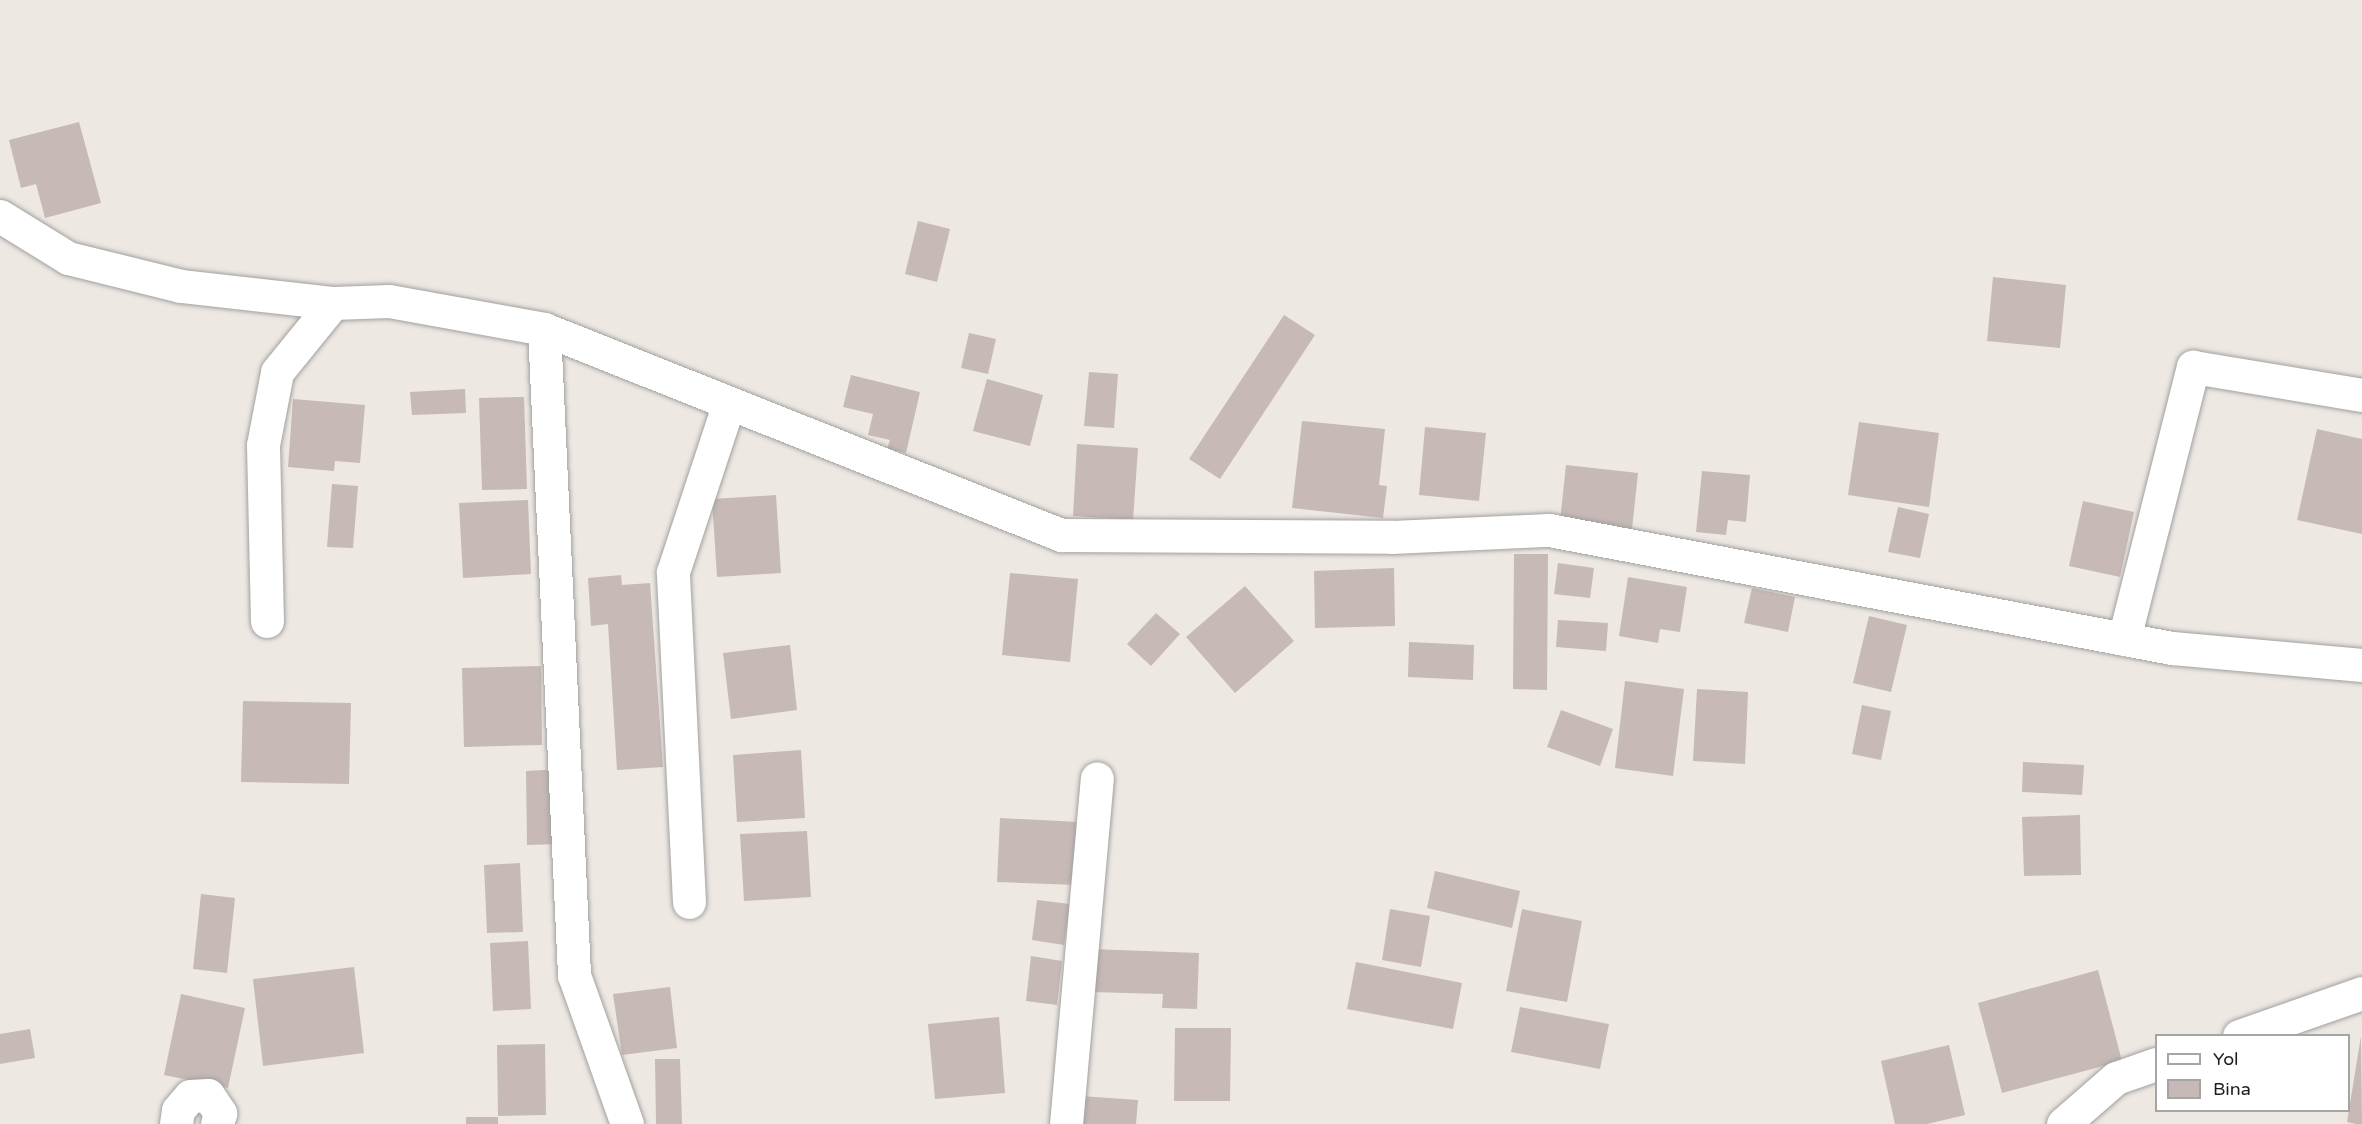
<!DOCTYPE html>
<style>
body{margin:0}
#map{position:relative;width:2362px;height:1124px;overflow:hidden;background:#eee8e2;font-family:"Varela Round",sans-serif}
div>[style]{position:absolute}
.building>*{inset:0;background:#c6b9b6}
.roads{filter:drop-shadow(0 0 2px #a1a1a1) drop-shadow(0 0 2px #a1a1a1)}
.minor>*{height:33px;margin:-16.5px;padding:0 16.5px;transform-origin:16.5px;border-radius:16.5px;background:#fff}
span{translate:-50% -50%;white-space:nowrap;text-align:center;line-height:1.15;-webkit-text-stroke:4.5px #fff;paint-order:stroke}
.legend{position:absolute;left:2155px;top:1034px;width:195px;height:78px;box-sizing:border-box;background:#fff;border:2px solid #a5a5a5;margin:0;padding:8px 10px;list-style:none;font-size:18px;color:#1d1d1d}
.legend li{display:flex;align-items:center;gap:12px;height:30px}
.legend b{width:30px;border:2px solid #a5a5a5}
</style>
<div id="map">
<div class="building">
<i style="clip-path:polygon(79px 122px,101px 203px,45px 218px,36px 184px,21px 188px,9px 140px)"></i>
<i style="clip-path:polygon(918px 221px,950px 229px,937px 282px,905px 274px)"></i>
<i style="clip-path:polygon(1993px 277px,2066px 285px,2060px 348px,1987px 341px)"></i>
<i style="clip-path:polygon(1284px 315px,1315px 335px,1220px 479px,1189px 459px)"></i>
<i style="clip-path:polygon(969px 333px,996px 339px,988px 374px,961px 368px)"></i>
<i style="clip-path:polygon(1089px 372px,1118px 374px,1114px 428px,1084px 426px)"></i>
<i style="clip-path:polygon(851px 375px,920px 392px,906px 453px,887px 449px,890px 440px,868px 435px,873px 414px,843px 407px)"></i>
<i style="clip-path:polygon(987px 379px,1043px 395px,1030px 446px,973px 431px)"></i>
<i style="clip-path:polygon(465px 389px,466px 413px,412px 415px,410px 392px)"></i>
<i style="clip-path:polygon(524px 397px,527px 489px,482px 490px,479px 398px)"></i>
<i style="clip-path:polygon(293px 399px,365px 405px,360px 463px,335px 461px,334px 471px,288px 467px)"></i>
<i style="clip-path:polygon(1302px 421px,1385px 429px,1379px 485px,1387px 486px,1383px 518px,1292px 508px)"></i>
<i style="clip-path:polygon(1859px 422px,1939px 433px,1929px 507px,1848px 495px)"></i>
<i style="clip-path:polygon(1425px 427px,1486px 433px,1479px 501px,1419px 495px)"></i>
<i style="clip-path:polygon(2317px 429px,2362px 439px,2362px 534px,2297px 520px)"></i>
<i style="clip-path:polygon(1077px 444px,1138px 448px,1133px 520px,1073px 516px)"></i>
<i style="clip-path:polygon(1566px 465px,1638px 473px,1632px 529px,1560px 521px)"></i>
<i style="clip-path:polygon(1702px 471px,1750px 475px,1746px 522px,1728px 520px,1726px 535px,1696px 532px)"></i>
<i style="clip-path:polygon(332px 484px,358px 486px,353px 548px,327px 547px)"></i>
<i style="clip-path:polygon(776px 495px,781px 573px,717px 577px,712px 499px)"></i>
<i style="clip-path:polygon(528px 500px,531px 574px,463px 578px,459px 503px)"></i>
<i style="clip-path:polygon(2083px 501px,2134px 512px,2120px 577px,2069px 566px)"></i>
<i style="clip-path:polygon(1898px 507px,1929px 514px,1920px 558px,1888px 552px)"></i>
<i style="clip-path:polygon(1514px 554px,1548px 554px,1547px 690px,1513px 689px)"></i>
<i style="clip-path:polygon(1558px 563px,1594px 568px,1590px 598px,1554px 594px)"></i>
<i style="clip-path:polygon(1394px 568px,1395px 626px,1315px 628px,1314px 571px)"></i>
<i style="clip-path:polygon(1010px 573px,1078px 579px,1070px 662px,1002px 655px)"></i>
<i style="clip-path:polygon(621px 575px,622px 585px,650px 583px,663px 767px,617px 770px,608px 624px,591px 626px,588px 578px)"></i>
<i style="clip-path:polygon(1628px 577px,1687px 587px,1680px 632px,1660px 629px,1658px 643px,1619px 636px)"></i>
<i style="clip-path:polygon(1245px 586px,1294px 641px,1235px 693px,1186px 637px)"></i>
<i style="clip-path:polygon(1752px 588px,1795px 597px,1788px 632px,1744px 623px)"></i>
<i style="clip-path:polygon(1156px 613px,1180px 634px,1151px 666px,1127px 644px)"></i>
<i style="clip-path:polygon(1869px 616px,1907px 625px,1891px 692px,1853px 683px)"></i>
<i style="clip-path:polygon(1558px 620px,1608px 623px,1606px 651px,1556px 647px)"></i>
<i style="clip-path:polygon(1409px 642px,1474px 645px,1473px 680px,1408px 677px)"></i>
<i style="clip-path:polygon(790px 645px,797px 710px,731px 719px,723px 653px)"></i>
<i style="clip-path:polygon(541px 666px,542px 745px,464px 747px,462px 668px)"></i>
<i style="clip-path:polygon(1625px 681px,1684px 689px,1673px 776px,1615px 768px)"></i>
<i style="clip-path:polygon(1697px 689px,1748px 692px,1745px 764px,1693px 761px)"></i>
<i style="clip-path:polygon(243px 701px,351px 703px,349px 784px,241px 782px)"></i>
<i style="clip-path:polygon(1862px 705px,1891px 711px,1881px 760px,1852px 754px)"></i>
<i style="clip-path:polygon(1561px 710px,1613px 729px,1600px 766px,1547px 747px)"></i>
<i style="clip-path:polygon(801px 750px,805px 818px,737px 822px,733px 755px)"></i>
<i style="clip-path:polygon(2023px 762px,2084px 765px,2082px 795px,2022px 792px)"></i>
<i style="clip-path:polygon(560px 769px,562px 844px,527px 845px,526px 771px)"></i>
<i style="clip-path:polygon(2080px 815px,2081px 875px,2024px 876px,2022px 817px)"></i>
<i style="clip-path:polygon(1000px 818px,1079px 822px,1077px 885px,997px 882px)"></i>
<i style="clip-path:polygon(807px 831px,811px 897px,744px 901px,740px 834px)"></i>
<i style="clip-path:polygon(520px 863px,523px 932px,487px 933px,484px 865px)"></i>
<i style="clip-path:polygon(1435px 871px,1520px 891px,1512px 928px,1427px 908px)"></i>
<i style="clip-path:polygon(201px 894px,235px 898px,227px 973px,193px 969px)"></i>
<i style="clip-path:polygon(1037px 900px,1070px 904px,1064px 945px,1032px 940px)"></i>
<i style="clip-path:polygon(1390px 909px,1430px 916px,1421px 967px,1382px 960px)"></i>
<i style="clip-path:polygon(1522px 909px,1582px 921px,1567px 1002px,1506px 991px)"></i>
<i style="clip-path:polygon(528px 941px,531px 1009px,493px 1011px,490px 943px)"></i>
<i style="clip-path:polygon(1091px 949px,1199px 953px,1197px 1009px,1162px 1008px,1163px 994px,1090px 992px)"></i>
<i style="clip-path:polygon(1031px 956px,1062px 961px,1057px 1005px,1026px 1001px)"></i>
<i style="clip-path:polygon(1356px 962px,1462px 983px,1453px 1029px,1347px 1009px)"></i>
<i style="clip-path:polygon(354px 967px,364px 1053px,263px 1066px,253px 979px)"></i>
<i style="clip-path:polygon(2098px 970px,2122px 1061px,2002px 1093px,1978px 1003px)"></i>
<i style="clip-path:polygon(670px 987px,677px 1048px,622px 1055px,613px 994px)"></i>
<i style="clip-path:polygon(181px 994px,245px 1008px,228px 1088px,164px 1075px)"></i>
<i style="clip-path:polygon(1520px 1007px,1609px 1024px,1600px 1069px,1511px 1052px)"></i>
<i style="clip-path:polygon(999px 1017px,1005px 1093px,935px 1099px,928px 1024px)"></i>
<i style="clip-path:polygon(1175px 1028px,1231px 1028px,1230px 1101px,1174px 1101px)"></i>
<i style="clip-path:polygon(30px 1029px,35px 1058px,0 1064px,0 1034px)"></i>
<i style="clip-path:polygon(2361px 1036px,2362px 1124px,2356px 1124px,2347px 1122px)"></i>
<i style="clip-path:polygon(545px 1044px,546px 1115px,498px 1116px,497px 1045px)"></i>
<i style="clip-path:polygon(1949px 1045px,1965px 1115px,1927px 1124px,1895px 1124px,1881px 1061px)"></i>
<i style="clip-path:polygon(655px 1059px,680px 1059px,682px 1124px,656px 1124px)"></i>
<i style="clip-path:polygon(1081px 1096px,1138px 1100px,1136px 1124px,1080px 1124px)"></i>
<i style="clip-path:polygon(466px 1117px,498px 1117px,498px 1124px,466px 1124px)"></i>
</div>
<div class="roads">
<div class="minor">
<i style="left:0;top:216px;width:80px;rotate:31.7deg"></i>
<i style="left:68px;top:258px;width:116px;rotate:13.9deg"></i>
<i style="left:181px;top:286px;width:153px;rotate:6.4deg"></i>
<i style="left:544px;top:329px;width:647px;rotate:87.34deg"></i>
<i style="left:574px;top:975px;width:158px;rotate:70.4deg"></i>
<i style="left:267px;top:621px;width:176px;rotate:-91.3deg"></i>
<i style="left:263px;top:445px;width:74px;rotate:-79.1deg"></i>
<i style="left:277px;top:372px;width:89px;rotate:-50.9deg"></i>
<i style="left:333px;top:303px;width:56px;rotate:-2deg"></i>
<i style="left:389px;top:301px;width:158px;rotate:10.2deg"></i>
<i style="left:544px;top:329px;width:557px;rotate:21.72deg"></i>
<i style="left:1061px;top:535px;width:331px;rotate:0.3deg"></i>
<i style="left:1392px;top:537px;width:157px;rotate:-2.6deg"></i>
<i style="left:1549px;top:530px;width:634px;rotate:10.73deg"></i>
<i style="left:2172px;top:648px;width:191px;rotate:5.1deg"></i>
<i style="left:2124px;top:639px;width:281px;rotate:-75.8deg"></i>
<i style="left:2193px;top:367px;width:171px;rotate:9.4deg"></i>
<i style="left:689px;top:902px;width:330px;rotate:-92.8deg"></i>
<i style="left:673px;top:572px;width:178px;rotate:-71.7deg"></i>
<i style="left:2239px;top:1036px;width:130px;rotate:-19.3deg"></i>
<i style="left:176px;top:1124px;width:14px;rotate:-82deg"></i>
<i style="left:178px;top:1110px;width:18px;rotate:-49deg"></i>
<i style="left:190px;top:1096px;width:18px;rotate:-3deg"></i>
<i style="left:208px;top:1095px;width:22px;rotate:56deg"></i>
<i style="left:220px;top:1113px;width:11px;rotate:105deg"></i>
<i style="left:1066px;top:1124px;width:347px;rotate:-84.9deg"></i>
<i style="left:2063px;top:1124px;width:70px;rotate:-41deg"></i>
<i style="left:2116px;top:1078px;width:42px;rotate:-19.3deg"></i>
</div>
</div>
<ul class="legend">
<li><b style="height:8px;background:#fff"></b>Yol</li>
<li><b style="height:16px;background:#c6b9b6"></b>Bina</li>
</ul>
</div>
